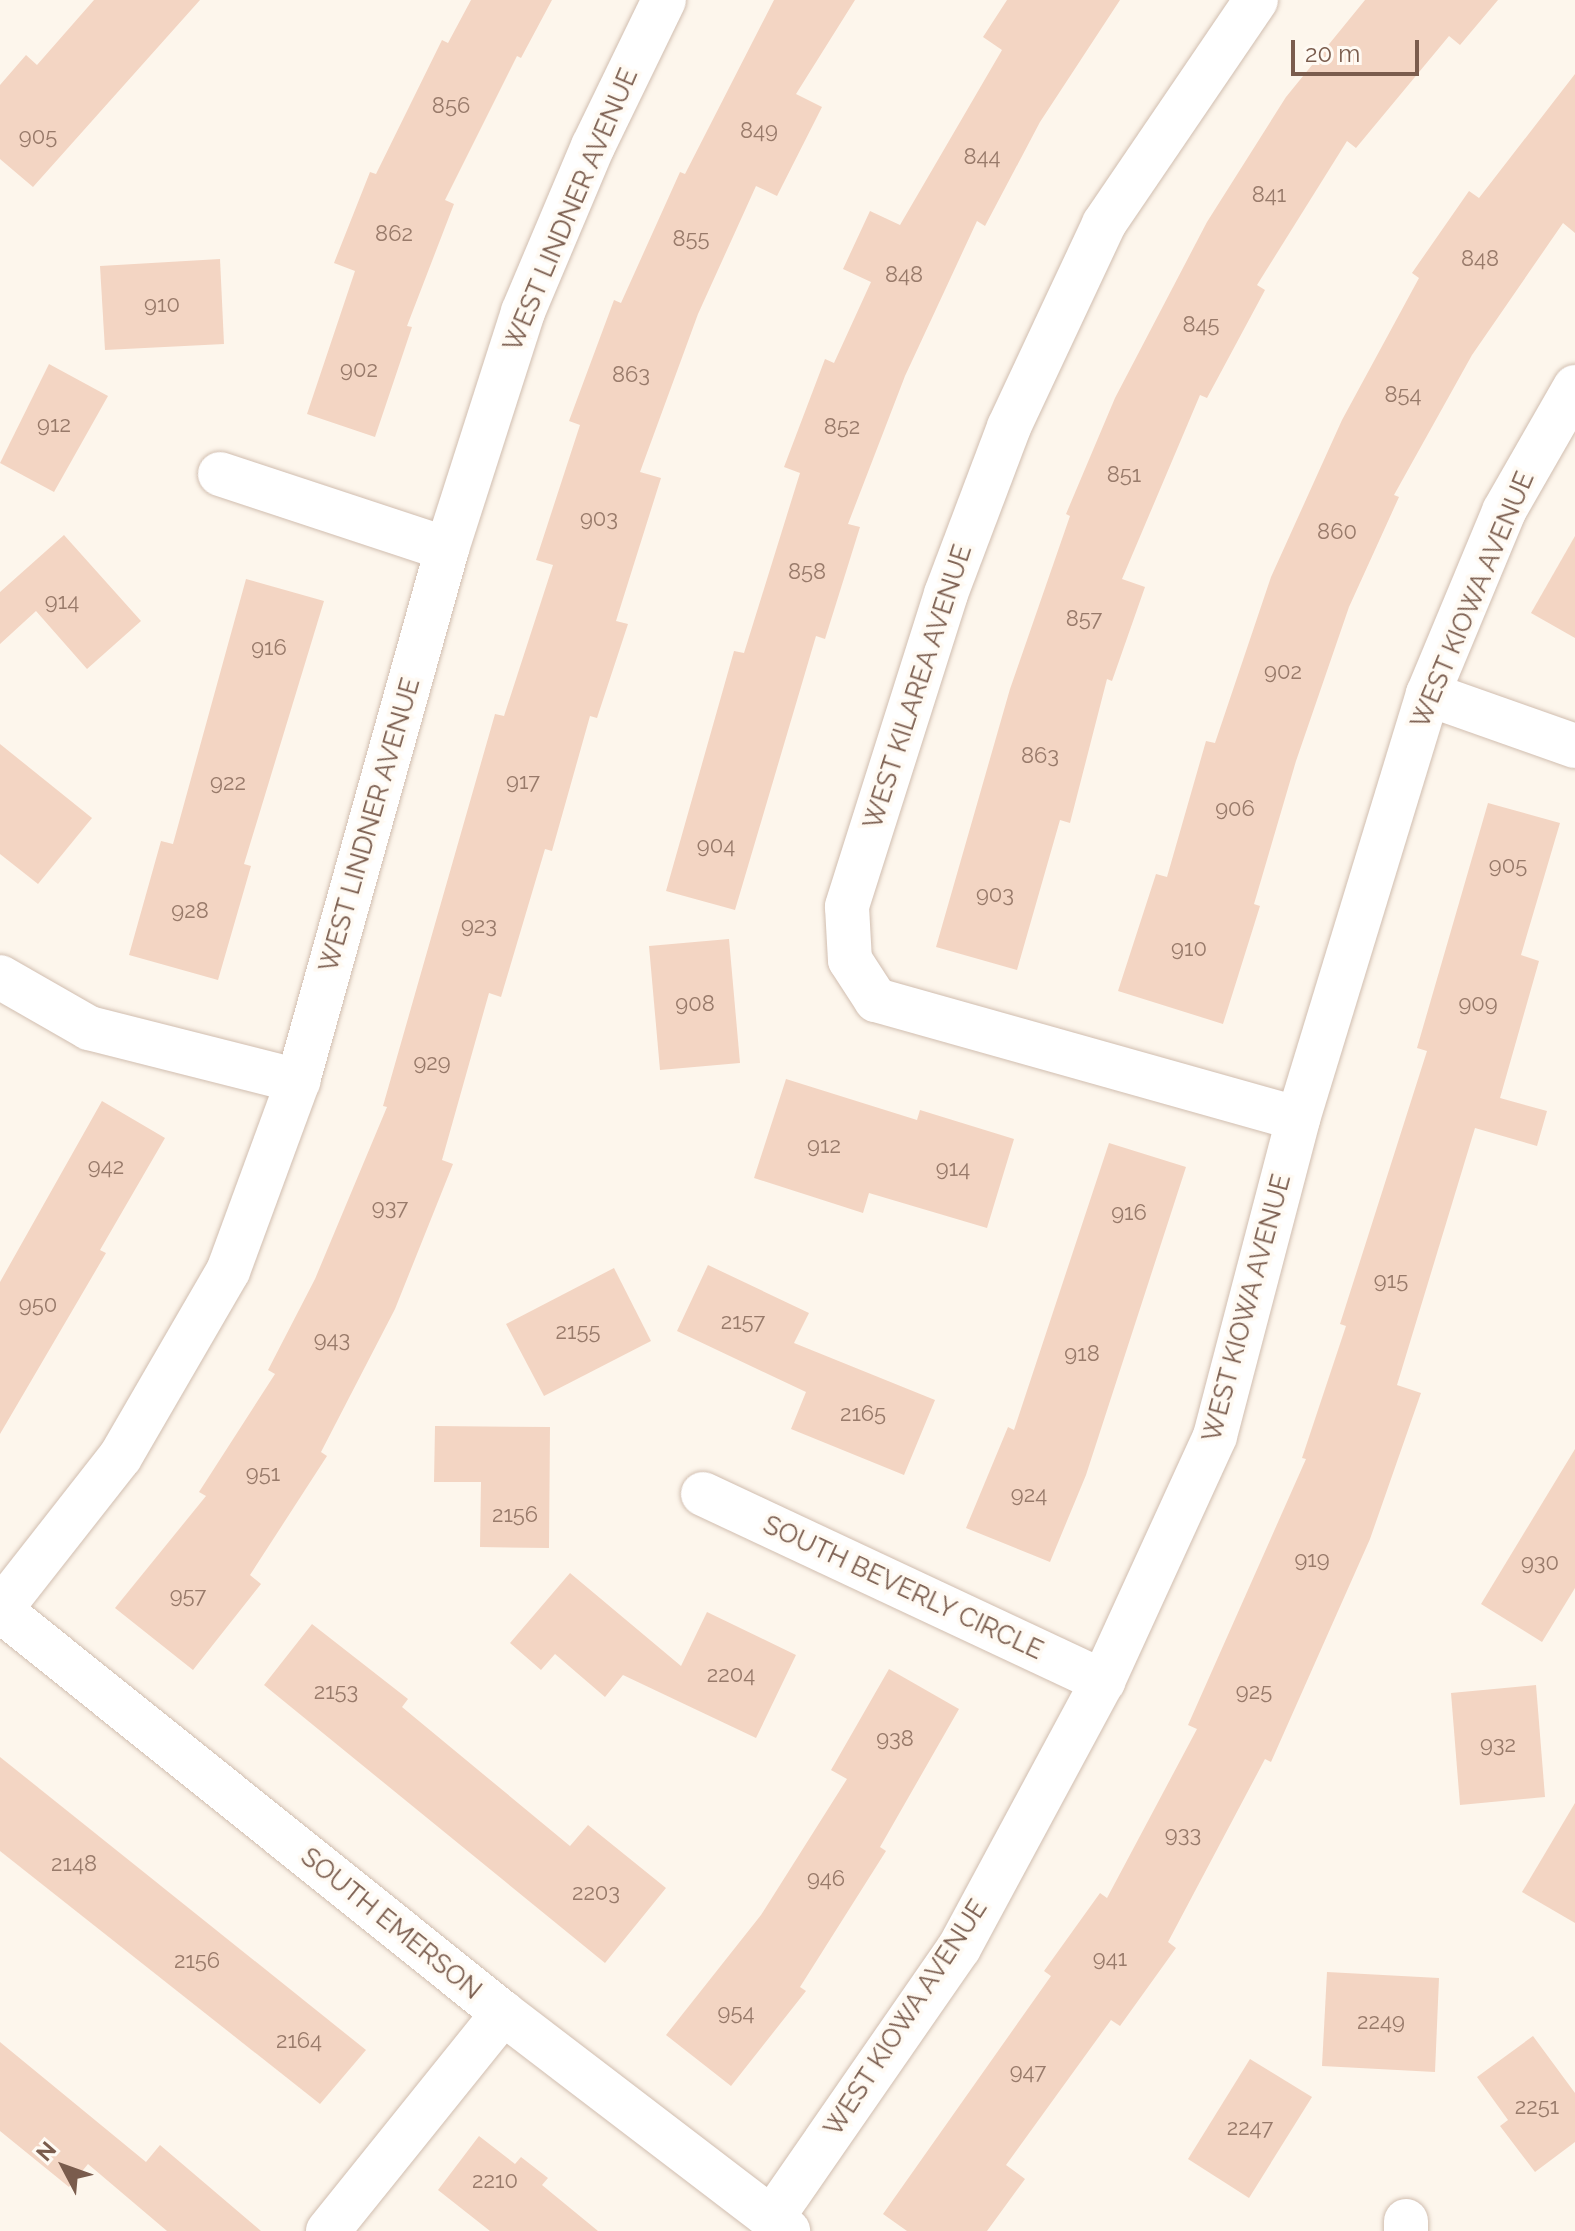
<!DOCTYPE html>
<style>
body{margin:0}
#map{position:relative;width:1575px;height:2231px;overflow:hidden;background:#fdf6ec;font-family:Raleway,sans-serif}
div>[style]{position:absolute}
.building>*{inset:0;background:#f3d5c3}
.roads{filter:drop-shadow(0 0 2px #d1beb0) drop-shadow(0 0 2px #d1beb0)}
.minor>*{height:44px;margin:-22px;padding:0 22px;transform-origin:22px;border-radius:22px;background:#fff}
span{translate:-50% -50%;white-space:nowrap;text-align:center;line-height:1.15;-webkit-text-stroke:7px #fffaf3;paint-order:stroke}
.number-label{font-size:22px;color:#987a6a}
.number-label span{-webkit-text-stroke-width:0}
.street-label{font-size:26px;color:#7a5c4d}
.north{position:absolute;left:24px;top:2127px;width:80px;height:80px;-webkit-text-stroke:6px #fffaf3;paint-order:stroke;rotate:311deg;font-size:22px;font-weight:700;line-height:32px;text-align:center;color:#7a5c4d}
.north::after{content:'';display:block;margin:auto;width:28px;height:36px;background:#7a5c4d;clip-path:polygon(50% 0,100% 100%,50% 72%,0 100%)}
.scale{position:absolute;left:1291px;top:40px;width:128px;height:36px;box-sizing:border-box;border:4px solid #7a5c4d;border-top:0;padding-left:10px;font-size:24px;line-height:28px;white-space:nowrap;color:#7a5c4d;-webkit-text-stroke:6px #fffaf3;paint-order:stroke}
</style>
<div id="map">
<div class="building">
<i style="clip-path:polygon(94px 0,200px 0,33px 187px,0 159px,0 85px,26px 55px,37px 65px)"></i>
<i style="clip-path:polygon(471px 0,552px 0,521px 58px,517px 56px,445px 200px,454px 204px,407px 326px,412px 327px,375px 437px,307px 414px,355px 271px,334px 263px,370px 172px,376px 174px,442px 40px,448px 43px)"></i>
<i style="clip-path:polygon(774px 0,855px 0,796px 94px,822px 107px,777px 196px,756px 186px,698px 314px,640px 472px,661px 478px,616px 621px,628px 624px,597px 718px,590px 716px,552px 851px,545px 849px,501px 997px,489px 993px,442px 1160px,453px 1164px,395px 1309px,321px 1452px,327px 1456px,250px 1575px,261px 1584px,193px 1670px,115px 1608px,206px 1496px,199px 1492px,275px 1374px,268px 1370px,315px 1279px,387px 1107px,383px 1106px,495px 714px,504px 716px,553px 565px,536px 560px,580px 425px,569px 421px,614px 300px,621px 303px,680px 172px,685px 174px)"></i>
<i style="clip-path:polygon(1007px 0,1120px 0,1040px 122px,985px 226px,977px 221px,905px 376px,848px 524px,860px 527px,825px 639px,816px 636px,735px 910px,666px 891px,734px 651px,744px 653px,800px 473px,784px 467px,825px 359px,834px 363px,871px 282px,843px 269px,870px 211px,900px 225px,1002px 50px,983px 37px)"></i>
<i style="clip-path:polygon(1365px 0,1498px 0,1460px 45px,1449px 36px,1356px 148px,1347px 141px,1257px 285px,1265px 290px,1207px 398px,1200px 395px,1122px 579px,1145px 587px,1112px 681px,1107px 679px,1070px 823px,1060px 820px,1017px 970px,936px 947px,1010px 689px,1070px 516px,1066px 514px,1115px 398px,1207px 222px,1286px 97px)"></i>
<i style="clip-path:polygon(1575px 74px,1575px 233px,1563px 223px,1472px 355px,1394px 495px,1399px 497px,1349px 607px,1296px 761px,1254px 904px,1260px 906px,1223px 1024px,1118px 991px,1156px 874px,1167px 877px,1206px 741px,1215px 743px,1271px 577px,1342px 420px,1419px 278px,1412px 273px,1469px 191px,1479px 198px)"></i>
<i style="clip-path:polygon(220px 259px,224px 344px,105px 350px,100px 266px)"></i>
<i style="clip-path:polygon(49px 364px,108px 396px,54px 492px,0 463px)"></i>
<i style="clip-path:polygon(64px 535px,141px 621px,87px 669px,36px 611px,0 644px,0 592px)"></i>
<i style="clip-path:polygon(1575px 536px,1575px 638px,1531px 613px)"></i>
<i style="clip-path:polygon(246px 579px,324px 601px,244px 864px,251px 866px,218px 980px,129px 955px,161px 841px,173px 844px)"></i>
<i style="clip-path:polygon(0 744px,92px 818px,38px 884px,0 854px)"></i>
<i style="clip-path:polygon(1488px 803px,1560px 823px,1521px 955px,1539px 961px,1500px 1098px,1547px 1111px,1537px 1146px,1475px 1128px,1397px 1385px,1421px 1393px,1370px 1539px,1271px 1762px,1265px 1759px,1168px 1942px,1176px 1948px,1120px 2026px,1111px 2020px,1006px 2165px,1025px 2179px,987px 2231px,907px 2231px,883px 2214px,1051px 1976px,1044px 1971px,1100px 1893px,1107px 1898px,1197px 1729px,1188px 1725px,1306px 1459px,1302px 1458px,1346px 1326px,1340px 1324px,1427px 1051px,1417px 1048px)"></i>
<i style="clip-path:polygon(729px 939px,740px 1063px,660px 1070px,649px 946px)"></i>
<i style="clip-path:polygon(786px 1079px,917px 1120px,920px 1110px,1014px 1139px,987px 1228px,869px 1193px,863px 1213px,754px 1178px)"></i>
<i style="clip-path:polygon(102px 1101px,165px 1138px,100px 1250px,106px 1253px,0 1434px,0 1282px)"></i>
<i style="clip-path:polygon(1109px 1143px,1186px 1167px,1086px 1475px,1050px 1562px,966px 1528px,1008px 1427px,1014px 1430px)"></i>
<i style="clip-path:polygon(708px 1265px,809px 1313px,794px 1343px,935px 1400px,904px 1475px,791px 1429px,806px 1392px,677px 1331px)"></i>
<i style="clip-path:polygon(614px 1268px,651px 1341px,544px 1396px,506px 1324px)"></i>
<i style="clip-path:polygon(435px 1426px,550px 1427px,549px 1548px,480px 1547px,481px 1482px,434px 1482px)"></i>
<i style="clip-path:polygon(1575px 1449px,1575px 1588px,1542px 1642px,1481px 1604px)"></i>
<i style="clip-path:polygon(570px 1573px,681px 1666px,707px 1612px,796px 1655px,756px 1738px,623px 1675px,605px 1697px,555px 1654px,541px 1670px,510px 1643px)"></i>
<i style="clip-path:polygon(312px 1624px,408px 1699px,402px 1707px,570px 1846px,588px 1825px,666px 1888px,605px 1963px,264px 1685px)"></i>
<i style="clip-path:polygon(889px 1669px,959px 1709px,880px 1847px,886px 1851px,800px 1987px,806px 1991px,731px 2086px,666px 2035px,761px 1915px,847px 1779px,831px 1770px)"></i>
<i style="clip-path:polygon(1536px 1685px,1545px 1797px,1460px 1805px,1451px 1693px)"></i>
<i style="clip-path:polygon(0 1757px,366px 2050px,320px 2104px,0 1851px)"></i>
<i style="clip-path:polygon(1575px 1803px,1575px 1923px,1522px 1892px)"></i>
<i style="clip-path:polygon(1327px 1972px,1439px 1978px,1435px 2072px,1322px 2066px)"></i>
<i style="clip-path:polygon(1533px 2036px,1575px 2093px,1575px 2142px,1535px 2172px,1500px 2126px,1508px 2120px,1477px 2077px)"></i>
<i style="clip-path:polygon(0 2042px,146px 2162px,160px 2145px,261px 2231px,167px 2231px,88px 2164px,69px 2187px,0 2131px)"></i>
<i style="clip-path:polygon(1250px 2059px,1312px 2097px,1249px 2198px,1188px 2159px)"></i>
<i style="clip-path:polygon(479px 2136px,515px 2164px,521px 2157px,548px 2178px,542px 2185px,598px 2231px,490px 2231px,438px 2190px)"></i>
</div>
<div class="roads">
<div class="minor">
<i style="left:664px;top:0;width:162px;rotate:115.9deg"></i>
<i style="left:593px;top:146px;width:180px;rotate:112.9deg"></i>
<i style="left:523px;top:312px;width:249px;rotate:107.8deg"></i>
<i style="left:447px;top:549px;width:552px;rotate:105.65deg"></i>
<i style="left:298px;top:1081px;width:202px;rotate:110.2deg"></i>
<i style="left:228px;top:1271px;width:215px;rotate:120.1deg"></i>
<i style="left:120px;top:1457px;width:194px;rotate:128.1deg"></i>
<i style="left:0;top:1610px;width:645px;rotate:38.7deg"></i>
<i style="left:503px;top:2013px;width:359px;rotate:37.4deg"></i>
<i style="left:1256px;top:0;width:271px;rotate:124.2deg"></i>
<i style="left:1104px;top:224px;width:224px;rotate:115.1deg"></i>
<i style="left:1009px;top:427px;width:178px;rotate:110.7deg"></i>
<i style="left:946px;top:594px;width:328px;rotate:107.6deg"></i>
<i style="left:847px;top:907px;width:53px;rotate:86.8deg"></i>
<i style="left:850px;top:960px;width:48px;rotate:57deg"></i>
<i style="left:876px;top:1000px;width:438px;rotate:15.7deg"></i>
<i style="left:220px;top:474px;width:239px;rotate:18.3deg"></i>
<i style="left:1428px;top:694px;width:156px;rotate:19.5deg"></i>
<i style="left:0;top:977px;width:103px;rotate:29.8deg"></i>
<i style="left:89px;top:1028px;width:216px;rotate:14.2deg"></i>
<i style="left:703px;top:1494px;width:442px;rotate:25.1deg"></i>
<i style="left:774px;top:2215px;width:325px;rotate:-55.3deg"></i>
<i style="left:959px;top:1948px;width:303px;rotate:-61.7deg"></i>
<i style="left:1103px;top:1681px;width:269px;rotate:-65.4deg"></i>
<i style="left:1215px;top:1436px;width:328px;rotate:-75.3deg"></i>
<i style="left:1298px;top:1119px;width:444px;rotate:-73deg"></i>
<i style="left:1428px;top:694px;width:198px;rotate:-67.4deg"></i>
<i style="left:1504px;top:511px;width:143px;rotate:-60.2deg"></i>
<i style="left:1406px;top:2221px;width:10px;rotate:90deg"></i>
<i style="left:328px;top:2231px;width:280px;rotate:-51.2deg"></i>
</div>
</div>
<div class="number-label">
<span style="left:451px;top:106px">856</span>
<span style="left:759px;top:131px">849</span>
<span style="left:38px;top:137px">905</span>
<span style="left:982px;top:157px">844</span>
<span style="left:1269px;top:195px">841</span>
<span style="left:394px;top:234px">862</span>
<span style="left:691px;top:239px">855</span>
<span style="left:1480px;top:259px">848</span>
<span style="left:904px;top:275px">848</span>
<span style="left:162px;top:305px">910</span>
<span style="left:1201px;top:325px">845</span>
<span style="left:359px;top:370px">902</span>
<span style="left:631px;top:375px">863</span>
<span style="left:1403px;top:395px">854</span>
<span style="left:54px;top:425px">912</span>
<span style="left:842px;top:427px">852</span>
<span style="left:1124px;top:475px">851</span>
<span style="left:599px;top:519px">903</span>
<span style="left:1337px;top:532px">860</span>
<span style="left:807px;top:572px">858</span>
<span style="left:62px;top:602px">914</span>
<span style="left:1084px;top:619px">857</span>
<span style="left:269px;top:648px">916</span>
<span style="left:1283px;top:672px">902</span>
<span style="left:1040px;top:756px">863</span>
<span style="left:523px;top:782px">917</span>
<span style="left:228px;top:783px">922</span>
<span style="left:1235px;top:809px">906</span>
<span style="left:716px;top:846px">904</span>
<span style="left:1508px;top:866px">905</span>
<span style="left:995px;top:895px">903</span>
<span style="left:190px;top:911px">928</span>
<span style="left:479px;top:926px">923</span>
<span style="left:1189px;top:949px">910</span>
<span style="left:695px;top:1004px">908</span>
<span style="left:1478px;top:1004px">909</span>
<span style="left:432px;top:1063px">929</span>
<span style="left:824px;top:1146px">912</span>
<span style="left:106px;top:1167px">942</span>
<span style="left:953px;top:1169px">914</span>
<span style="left:390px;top:1208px">937</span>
<span style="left:1129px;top:1213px">916</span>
<span style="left:1391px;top:1281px">915</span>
<span style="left:38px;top:1305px">950</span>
<span style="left:743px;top:1322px">2157</span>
<span style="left:578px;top:1332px">2155</span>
<span style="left:332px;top:1340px">943</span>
<span style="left:1082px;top:1354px">918</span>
<span style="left:863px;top:1414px">2165</span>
<span style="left:263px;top:1474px">951</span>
<span style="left:1029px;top:1495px">924</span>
<span style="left:515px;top:1515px">2156</span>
<span style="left:1312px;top:1560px">919</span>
<span style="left:1540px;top:1563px">930</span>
<span style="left:188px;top:1596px">957</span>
<span style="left:731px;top:1675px">2204</span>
<span style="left:336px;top:1692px">2153</span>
<span style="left:1254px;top:1692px">925</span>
<span style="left:895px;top:1739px">938</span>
<span style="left:1498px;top:1745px">932</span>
<span style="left:1183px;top:1835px">933</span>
<span style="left:74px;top:1864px">2148</span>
<span style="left:826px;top:1879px">946</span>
<span style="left:596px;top:1893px">2203</span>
<span style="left:1110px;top:1959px">941</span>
<span style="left:197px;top:1961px">2156</span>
<span style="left:736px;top:2013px">954</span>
<span style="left:1381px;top:2022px">2249</span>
<span style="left:299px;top:2041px">2164</span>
<span style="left:1028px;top:2072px">947</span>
<span style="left:1537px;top:2107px">2251</span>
<span style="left:1250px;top:2128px">2247</span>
<span style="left:495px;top:2181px">2210</span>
</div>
<div class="street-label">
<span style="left:571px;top:210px;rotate:-67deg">WEST LINDNER AVENUE</span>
<span style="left:1473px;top:600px;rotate:-67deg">WEST KIOWA AVENUE</span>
<span style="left:918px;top:687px;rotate:-72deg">WEST KILAREA AVENUE</span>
<span style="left:370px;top:825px;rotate:-74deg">WEST LINDNER AVENUE</span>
<span style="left:1247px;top:1308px;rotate:-75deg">WEST KIOWA AVENUE</span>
<span style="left:903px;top:1588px;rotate:25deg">SOUTH BEVERLY CIRCLE</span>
<span style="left:391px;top:1924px;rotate:39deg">SOUTH EMERSON</span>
<span style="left:906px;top:2018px;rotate:-57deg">WEST KIOWA AVENUE</span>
</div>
<div class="north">N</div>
<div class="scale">20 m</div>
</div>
